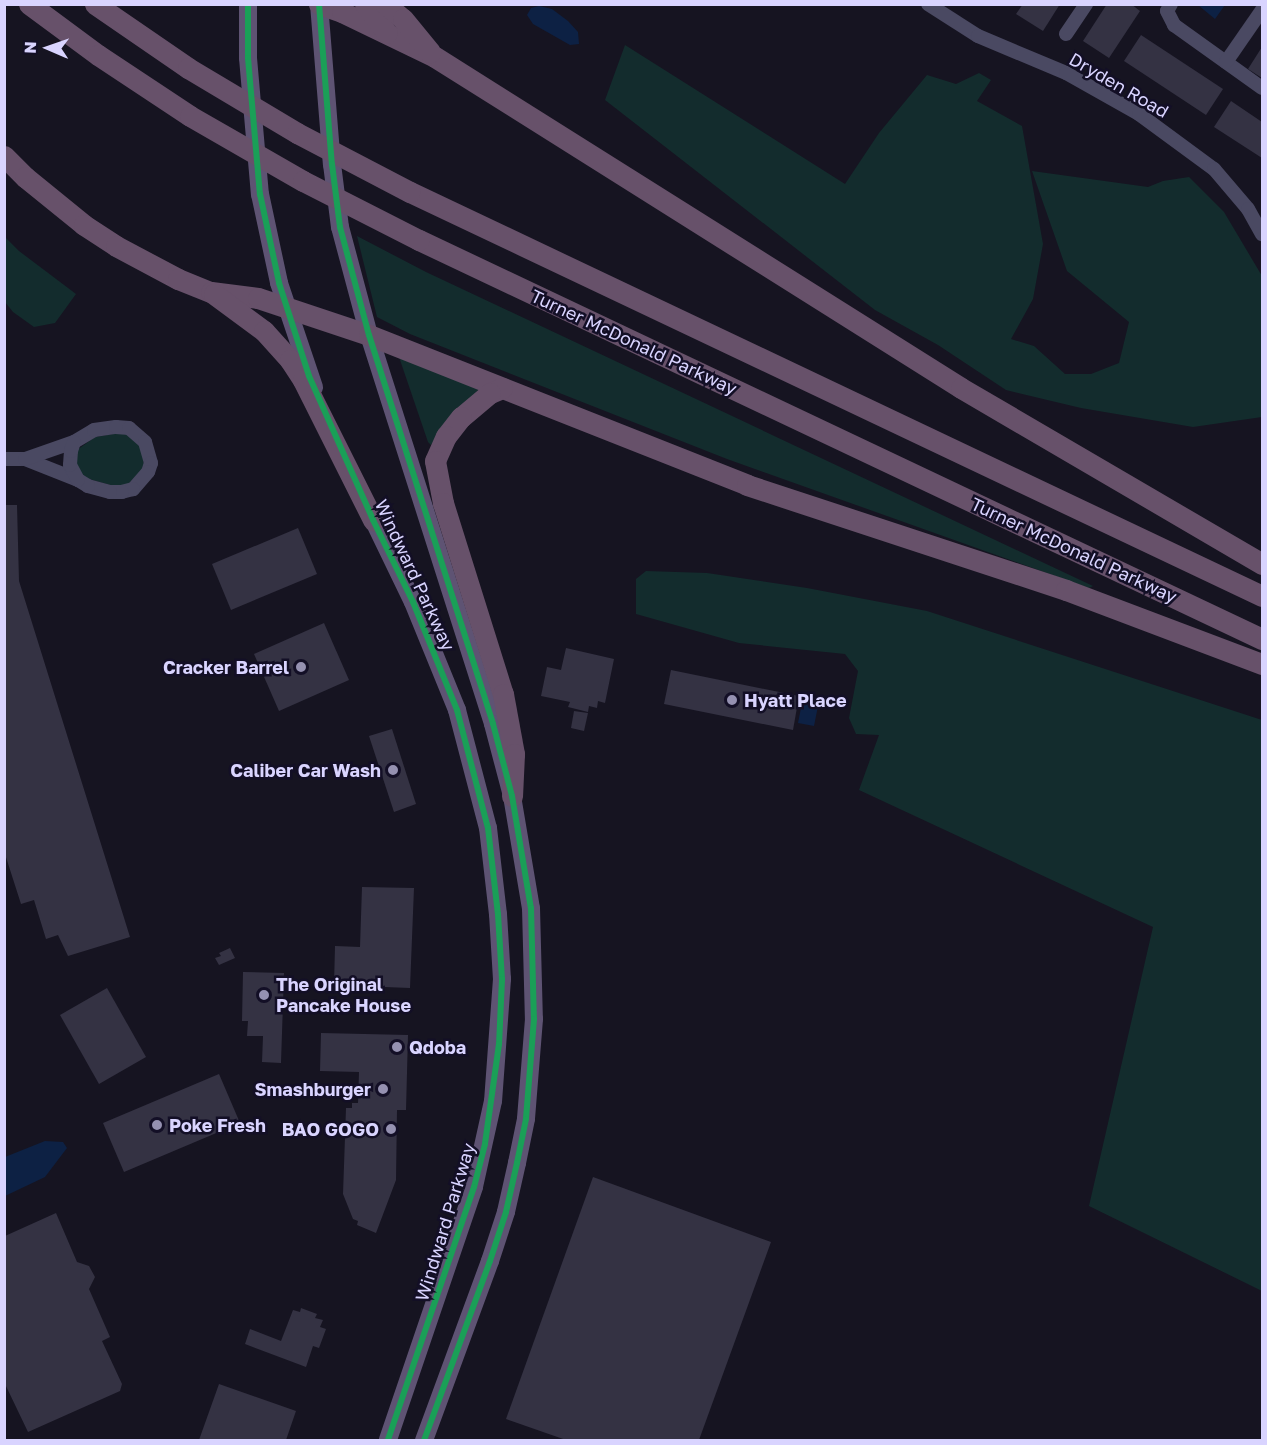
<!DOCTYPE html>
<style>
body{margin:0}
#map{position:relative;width:1267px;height:1445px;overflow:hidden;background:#161421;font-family:"Golos Text",sans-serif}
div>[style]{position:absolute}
.green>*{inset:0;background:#132c2d}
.water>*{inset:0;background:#0d2144}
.building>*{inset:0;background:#343243}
.minor>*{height:14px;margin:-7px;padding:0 7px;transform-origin:7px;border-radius:7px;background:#4a4962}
.major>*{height:18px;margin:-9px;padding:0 9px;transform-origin:9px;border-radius:9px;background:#5e5373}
.highway>*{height:21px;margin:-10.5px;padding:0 10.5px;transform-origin:10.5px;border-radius:10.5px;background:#67516a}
.highway-bridge>*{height:21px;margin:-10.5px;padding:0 10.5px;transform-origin:10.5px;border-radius:10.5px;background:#67516a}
.cycleway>*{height:6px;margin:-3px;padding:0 3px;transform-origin:3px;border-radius:3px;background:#1a9f57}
.dots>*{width:16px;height:16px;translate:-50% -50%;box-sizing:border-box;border:3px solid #130f26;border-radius:50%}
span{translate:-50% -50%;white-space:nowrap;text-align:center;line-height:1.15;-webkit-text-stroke:5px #130f26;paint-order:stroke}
.street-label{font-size:18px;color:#d9d4ff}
.poi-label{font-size:18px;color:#d9d4ff;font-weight:700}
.right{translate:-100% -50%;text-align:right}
.left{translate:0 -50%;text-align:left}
.frame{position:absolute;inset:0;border:6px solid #d9d4ff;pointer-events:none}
.north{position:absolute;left:18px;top:18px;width:60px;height:60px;-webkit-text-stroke:4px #130f26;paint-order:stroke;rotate:272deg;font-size:16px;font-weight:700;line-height:24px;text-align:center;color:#d9d4ff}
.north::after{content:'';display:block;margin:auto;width:21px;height:27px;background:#d9d4ff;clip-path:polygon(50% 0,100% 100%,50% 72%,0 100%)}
</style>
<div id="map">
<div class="green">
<i style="clip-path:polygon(625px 45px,845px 184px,879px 133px,927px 75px,956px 84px,979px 73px,991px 80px,977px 101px,1022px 126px,1043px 244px,1033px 299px,1011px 339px,1034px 346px,1065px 374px,1091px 374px,1119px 363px,1129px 322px,1067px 271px,1032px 171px,1148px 187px,1163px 181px,1189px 177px,1224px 212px,1262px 276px,1262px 417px,1193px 427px,1081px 408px,1006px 390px,938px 345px,875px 310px,605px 100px)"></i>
<i style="clip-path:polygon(4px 236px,19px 251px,76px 294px,55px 323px,34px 327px,13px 312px,5px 302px)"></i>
<i style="clip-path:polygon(357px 236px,426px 272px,1093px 586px,1089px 588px,727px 459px,410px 334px,377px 317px)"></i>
<i style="clip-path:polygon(399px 357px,479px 389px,431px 445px,428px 442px)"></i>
<i style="clip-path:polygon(119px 433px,128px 435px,141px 447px,144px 464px,140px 473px,128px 484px,118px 487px,85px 478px,77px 468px,77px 450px,95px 437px)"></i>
<i style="clip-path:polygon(646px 571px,707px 573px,807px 588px,927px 611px,1262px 720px,1262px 1291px,1089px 1206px,1153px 927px,859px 790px,879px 735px,856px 734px,849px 718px,858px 671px,845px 654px,739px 643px,636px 614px,636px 579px)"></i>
</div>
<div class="water">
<i style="clip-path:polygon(1198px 5px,1198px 4px,1225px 5px,1215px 19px)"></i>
<i style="clip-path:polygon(539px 6px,552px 9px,568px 21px,578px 32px,579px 44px,570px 45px,533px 24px,527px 15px,531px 8px)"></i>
<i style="clip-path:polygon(803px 698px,819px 701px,814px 726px,798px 723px)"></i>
<i style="clip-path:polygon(45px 1141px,63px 1142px,67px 1148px,45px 1177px,5px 1196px,5px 1157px)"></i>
</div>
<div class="building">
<i style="clip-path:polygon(1023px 4px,1060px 4px,1043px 31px,1016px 14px)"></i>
<i style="clip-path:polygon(1107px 4px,1131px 4px,1140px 11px,1109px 58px,1083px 41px)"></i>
<i style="clip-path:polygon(1141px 35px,1223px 89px,1206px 115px,1124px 61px)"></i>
<i style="clip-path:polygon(1262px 47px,1262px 78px,1248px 69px)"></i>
<i style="clip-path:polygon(1231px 101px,1262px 122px,1262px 158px,1214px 127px)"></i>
<i style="clip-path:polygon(4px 505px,17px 505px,19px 581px,130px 937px,68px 956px,58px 935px,46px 939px,34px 900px,21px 904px,4px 851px)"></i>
<i style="clip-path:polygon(298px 528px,317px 574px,231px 610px,212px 564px)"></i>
<i style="clip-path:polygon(324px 623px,349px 680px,279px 711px,254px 654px)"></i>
<i style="clip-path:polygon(566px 648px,614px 659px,605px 703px,598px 701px,597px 708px,589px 706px,588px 712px,568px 707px,570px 702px,541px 696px,547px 667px,561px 670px)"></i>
<i style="clip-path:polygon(671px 670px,799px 696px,793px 730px,664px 704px)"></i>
<i style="clip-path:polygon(574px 711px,588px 713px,584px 731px,571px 728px)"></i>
<i style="clip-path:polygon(392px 729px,416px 804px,394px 812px,369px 736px)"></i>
<i style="clip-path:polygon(362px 887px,414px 888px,410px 988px,334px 985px,335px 946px,360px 947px)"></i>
<i style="clip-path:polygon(230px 948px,235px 958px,219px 965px,215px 958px,221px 956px,219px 953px)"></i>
<i style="clip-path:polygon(243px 972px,284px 973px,281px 1063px,262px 1062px,263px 1036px,247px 1036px,248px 1021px,242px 1021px)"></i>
<i style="clip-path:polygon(107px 988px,146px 1057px,99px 1084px,60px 1015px)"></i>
<i style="clip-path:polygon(321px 1033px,408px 1035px,406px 1110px,397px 1110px,396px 1180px,376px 1233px,357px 1225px,358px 1221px,353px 1219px,343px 1194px,346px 1108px,352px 1108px,352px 1103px,358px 1103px,359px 1072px,320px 1071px)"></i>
<i style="clip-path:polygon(219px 1074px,240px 1123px,124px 1172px,103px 1123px)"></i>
<i style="clip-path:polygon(593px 1177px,771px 1242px,699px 1440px,566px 1440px,506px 1419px)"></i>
<i style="clip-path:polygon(56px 1213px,77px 1262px,89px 1266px,95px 1277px,89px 1289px,110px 1337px,102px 1341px,122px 1384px,120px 1391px,28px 1432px,5px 1384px,5px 1236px)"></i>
<i style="clip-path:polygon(301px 1308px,317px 1314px,315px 1318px,323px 1320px,320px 1327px,326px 1329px,319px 1348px,313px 1346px,306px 1367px,245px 1344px,250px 1329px,281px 1341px,293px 1310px,300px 1312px)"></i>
<i style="clip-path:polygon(219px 1384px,296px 1411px,286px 1440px,199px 1440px)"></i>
</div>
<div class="minor">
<i style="left:928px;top:4px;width:59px;rotate:32.6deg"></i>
<i style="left:978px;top:36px;width:95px;rotate:22.8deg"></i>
<i style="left:1066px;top:73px;width:84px;rotate:29.3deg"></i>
<i style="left:1139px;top:114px;width:93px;rotate:36.3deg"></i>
<i style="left:1214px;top:169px;width:52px;rotate:49.6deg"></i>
<i style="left:1248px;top:209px;width:29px;rotate:61deg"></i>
<i style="left:1171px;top:4px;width:8px;rotate:120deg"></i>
<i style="left:1167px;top:11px;width:16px;rotate:63deg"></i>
<i style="left:1174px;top:25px;width:108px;rotate:35.6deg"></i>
<i style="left:1066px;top:34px;width:36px;rotate:-56deg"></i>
<i style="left:1226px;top:62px;width:63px;rotate:-55.3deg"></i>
<i style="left:4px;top:459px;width:21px"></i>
<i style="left:25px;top:459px;width:57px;rotate:21.6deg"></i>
<i style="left:25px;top:459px;width:52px;rotate:-19.1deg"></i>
<i style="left:74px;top:442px;width:23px;rotate:-31deg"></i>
<i style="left:94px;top:430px;width:22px;rotate:-8deg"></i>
<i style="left:116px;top:427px;width:13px;rotate:4deg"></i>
<i style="left:129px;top:428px;width:21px;rotate:41deg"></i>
<i style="left:145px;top:442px;width:22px;rotate:74deg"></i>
<i style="left:151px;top:463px;width:9px;rotate:108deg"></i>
<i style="left:148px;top:472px;width:23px;rotate:131deg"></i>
<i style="left:133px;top:489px;width:11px;rotate:165deg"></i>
<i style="left:122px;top:492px;width:12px;rotate:180deg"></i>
<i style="left:110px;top:492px;width:23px;rotate:-165deg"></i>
<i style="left:88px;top:486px;width:12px;rotate:-149deg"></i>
<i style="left:78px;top:480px;width:17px;rotate:-118deg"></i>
<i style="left:70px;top:465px;width:14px;rotate:-86deg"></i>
<i style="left:71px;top:451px;width:9px;rotate:-72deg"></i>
</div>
<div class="major">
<i style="left:248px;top:4px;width:54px;rotate:90deg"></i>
<i style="left:248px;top:58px;width:137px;rotate:85deg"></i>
<i style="left:260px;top:194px;width:91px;rotate:77.9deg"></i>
<i style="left:279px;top:283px;width:110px;rotate:71.4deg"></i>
<i style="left:319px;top:4px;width:161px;rotate:85.4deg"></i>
<i style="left:332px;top:164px;width:64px;rotate:82.8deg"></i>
<i style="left:340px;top:227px;width:112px;rotate:75deg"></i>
<i style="left:369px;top:335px;width:408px;rotate:72.3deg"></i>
<i style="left:493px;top:724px;width:74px;rotate:75.2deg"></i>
<i style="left:512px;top:796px;width:114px;rotate:80.4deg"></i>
<i style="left:531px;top:908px;width:111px;rotate:88.5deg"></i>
<i style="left:534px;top:1019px;width:100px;rotate:94.6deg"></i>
<i style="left:526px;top:1119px;width:45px;rotate:101.6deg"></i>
<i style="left:517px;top:1163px;width:50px;rotate:102.7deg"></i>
<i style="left:506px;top:1212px;width:52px;rotate:108.1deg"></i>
<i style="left:490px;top:1261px;width:191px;rotate:110.2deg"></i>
<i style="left:368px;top:509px;width:103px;rotate:64.2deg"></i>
<i style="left:413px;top:602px;width:117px;rotate:67.8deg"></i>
<i style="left:457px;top:710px;width:122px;rotate:75.3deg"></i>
<i style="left:488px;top:828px;width:87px;rotate:83.4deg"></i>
<i style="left:498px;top:914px;width:65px;rotate:86.5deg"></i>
<i style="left:502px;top:979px;width:122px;rotate:94.2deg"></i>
<i style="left:493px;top:1101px;width:88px;rotate:102.5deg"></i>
<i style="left:474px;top:1187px;width:267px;rotate:108.8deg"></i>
</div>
<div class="highway">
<i style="left:29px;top:4px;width:86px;rotate:36.5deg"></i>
<i style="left:98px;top:55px;width:110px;rotate:33.5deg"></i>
<i style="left:95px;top:4px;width:113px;rotate:34.5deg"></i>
<i style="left:319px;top:4px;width:24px;rotate:19deg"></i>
<i style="left:342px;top:12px;width:103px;rotate:25.8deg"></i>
<i style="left:435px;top:57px;width:621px;rotate:32.18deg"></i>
<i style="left:961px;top:388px;width:349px;rotate:30.3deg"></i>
<i style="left:365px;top:4px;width:36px;rotate:53deg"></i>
<i style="left:385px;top:4px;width:23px;rotate:40deg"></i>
<i style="left:403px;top:19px;width:43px;rotate:50.7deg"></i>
<i style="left:4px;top:156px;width:30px;rotate:45deg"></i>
<i style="left:25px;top:177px;width:76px;rotate:39.1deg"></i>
<i style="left:84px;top:225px;width:38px;rotate:33deg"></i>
<i style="left:116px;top:246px;width:70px;rotate:28deg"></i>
<i style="left:178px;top:279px;width:35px;rotate:22deg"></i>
<i style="left:211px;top:292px;width:47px;rotate:7.3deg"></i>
<i style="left:258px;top:298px;width:117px;rotate:18.4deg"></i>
<i style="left:369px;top:335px;width:407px;rotate:21.6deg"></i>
<i style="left:747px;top:485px;width:336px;rotate:18.2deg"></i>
<i style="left:1066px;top:590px;width:210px;rotate:20.7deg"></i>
<i style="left:410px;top:192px;width:943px;rotate:25.37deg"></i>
<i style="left:419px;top:240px;width:933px;rotate:25.33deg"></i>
<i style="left:214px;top:294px;width:62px;rotate:36.5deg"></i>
<i style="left:264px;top:331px;width:39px;rotate:48deg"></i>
<i style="left:290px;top:360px;width:24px;rotate:57deg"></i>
<i style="left:303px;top:380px;width:157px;rotate:63.4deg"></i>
<i style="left:502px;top:388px;width:13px;rotate:157deg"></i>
<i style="left:490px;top:393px;width:38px;rotate:140deg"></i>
<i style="left:461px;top:417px;width:24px;rotate:128deg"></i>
<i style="left:446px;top:436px;width:27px;rotate:114deg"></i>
<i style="left:435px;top:461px;width:43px;rotate:79.2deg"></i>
<i style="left:443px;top:503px;width:200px;rotate:72.6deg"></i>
<i style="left:503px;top:694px;width:61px;rotate:79.6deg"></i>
<i style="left:514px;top:754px;width:42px;rotate:92.7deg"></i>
</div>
<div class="highway-bridge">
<i style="left:188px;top:68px;width:127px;rotate:30.8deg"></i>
<i style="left:297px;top:133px;width:127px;rotate:27.6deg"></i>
<i style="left:190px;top:116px;width:130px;rotate:29.9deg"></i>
<i style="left:303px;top:181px;width:130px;rotate:27deg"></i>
</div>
<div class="cycleway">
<i style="left:248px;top:4px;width:54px;rotate:90deg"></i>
<i style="left:248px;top:58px;width:137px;rotate:85deg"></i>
<i style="left:260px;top:194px;width:91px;rotate:77.9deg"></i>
<i style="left:279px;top:283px;width:98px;rotate:72.1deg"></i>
<i style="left:309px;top:376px;width:158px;rotate:66deg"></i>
<i style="left:373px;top:520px;width:91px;rotate:64deg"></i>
<i style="left:413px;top:602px;width:117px;rotate:67.8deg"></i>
<i style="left:457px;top:710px;width:122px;rotate:75.3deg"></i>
<i style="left:488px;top:828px;width:87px;rotate:83.4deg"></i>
<i style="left:498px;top:914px;width:65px;rotate:86.5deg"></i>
<i style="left:502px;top:979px;width:65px;rotate:92.6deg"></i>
<i style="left:499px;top:1044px;width:101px;rotate:98deg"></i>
<i style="left:485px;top:1144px;width:44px;rotate:104.3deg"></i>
<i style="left:474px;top:1187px;width:267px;rotate:108.8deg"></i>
<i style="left:319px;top:4px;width:161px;rotate:85.4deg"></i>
<i style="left:332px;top:164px;width:64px;rotate:82.8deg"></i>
<i style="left:340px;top:227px;width:112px;rotate:75deg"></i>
<i style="left:369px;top:335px;width:408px;rotate:72.3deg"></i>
<i style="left:493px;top:724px;width:74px;rotate:75.2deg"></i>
<i style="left:512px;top:796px;width:114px;rotate:80.4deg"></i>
<i style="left:531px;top:908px;width:111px;rotate:88.5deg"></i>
<i style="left:534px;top:1019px;width:100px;rotate:94.6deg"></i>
<i style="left:526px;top:1119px;width:45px;rotate:101.6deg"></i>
<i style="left:517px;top:1163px;width:50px;rotate:102.7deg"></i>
<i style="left:506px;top:1212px;width:52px;rotate:108.1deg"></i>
<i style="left:490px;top:1261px;width:191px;rotate:110.2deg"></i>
</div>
<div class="dots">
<i style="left:301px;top:667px;background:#9591b1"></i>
<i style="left:732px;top:700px;background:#9591b1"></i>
<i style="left:393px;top:770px;background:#9591b1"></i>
<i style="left:264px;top:995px;background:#9591b1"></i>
<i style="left:397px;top:1047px;background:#9591b1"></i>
<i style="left:383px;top:1089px;background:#9591b1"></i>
<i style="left:157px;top:1125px;background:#9591b1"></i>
<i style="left:391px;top:1129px;background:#9591b1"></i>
</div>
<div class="street-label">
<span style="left:1119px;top:85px;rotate:30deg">Dryden Road</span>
<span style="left:634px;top:342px;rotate:25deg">Turner McDonald Parkway</span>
<span style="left:1074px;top:550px;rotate:25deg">Turner McDonald Parkway</span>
<span style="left:415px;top:575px;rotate:65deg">Windward Parkway</span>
<span style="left:445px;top:1222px;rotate:-73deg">Windward Parkway</span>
</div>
<div class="poi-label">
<span class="right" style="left:289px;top:667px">Cracker Barrel</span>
<span class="left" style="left:744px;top:700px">Hyatt Place</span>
<span class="right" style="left:381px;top:770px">Caliber Car Wash</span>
<span class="left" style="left:276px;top:995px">The Original<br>Pancake House</span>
<span class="left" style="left:409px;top:1047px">Qdoba</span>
<span class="right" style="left:371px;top:1089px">Smashburger</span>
<span class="left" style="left:169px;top:1125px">Poke Fresh</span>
<span class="right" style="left:379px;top:1129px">BAO GOGO</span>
</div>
<div class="frame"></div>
<div class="north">N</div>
</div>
